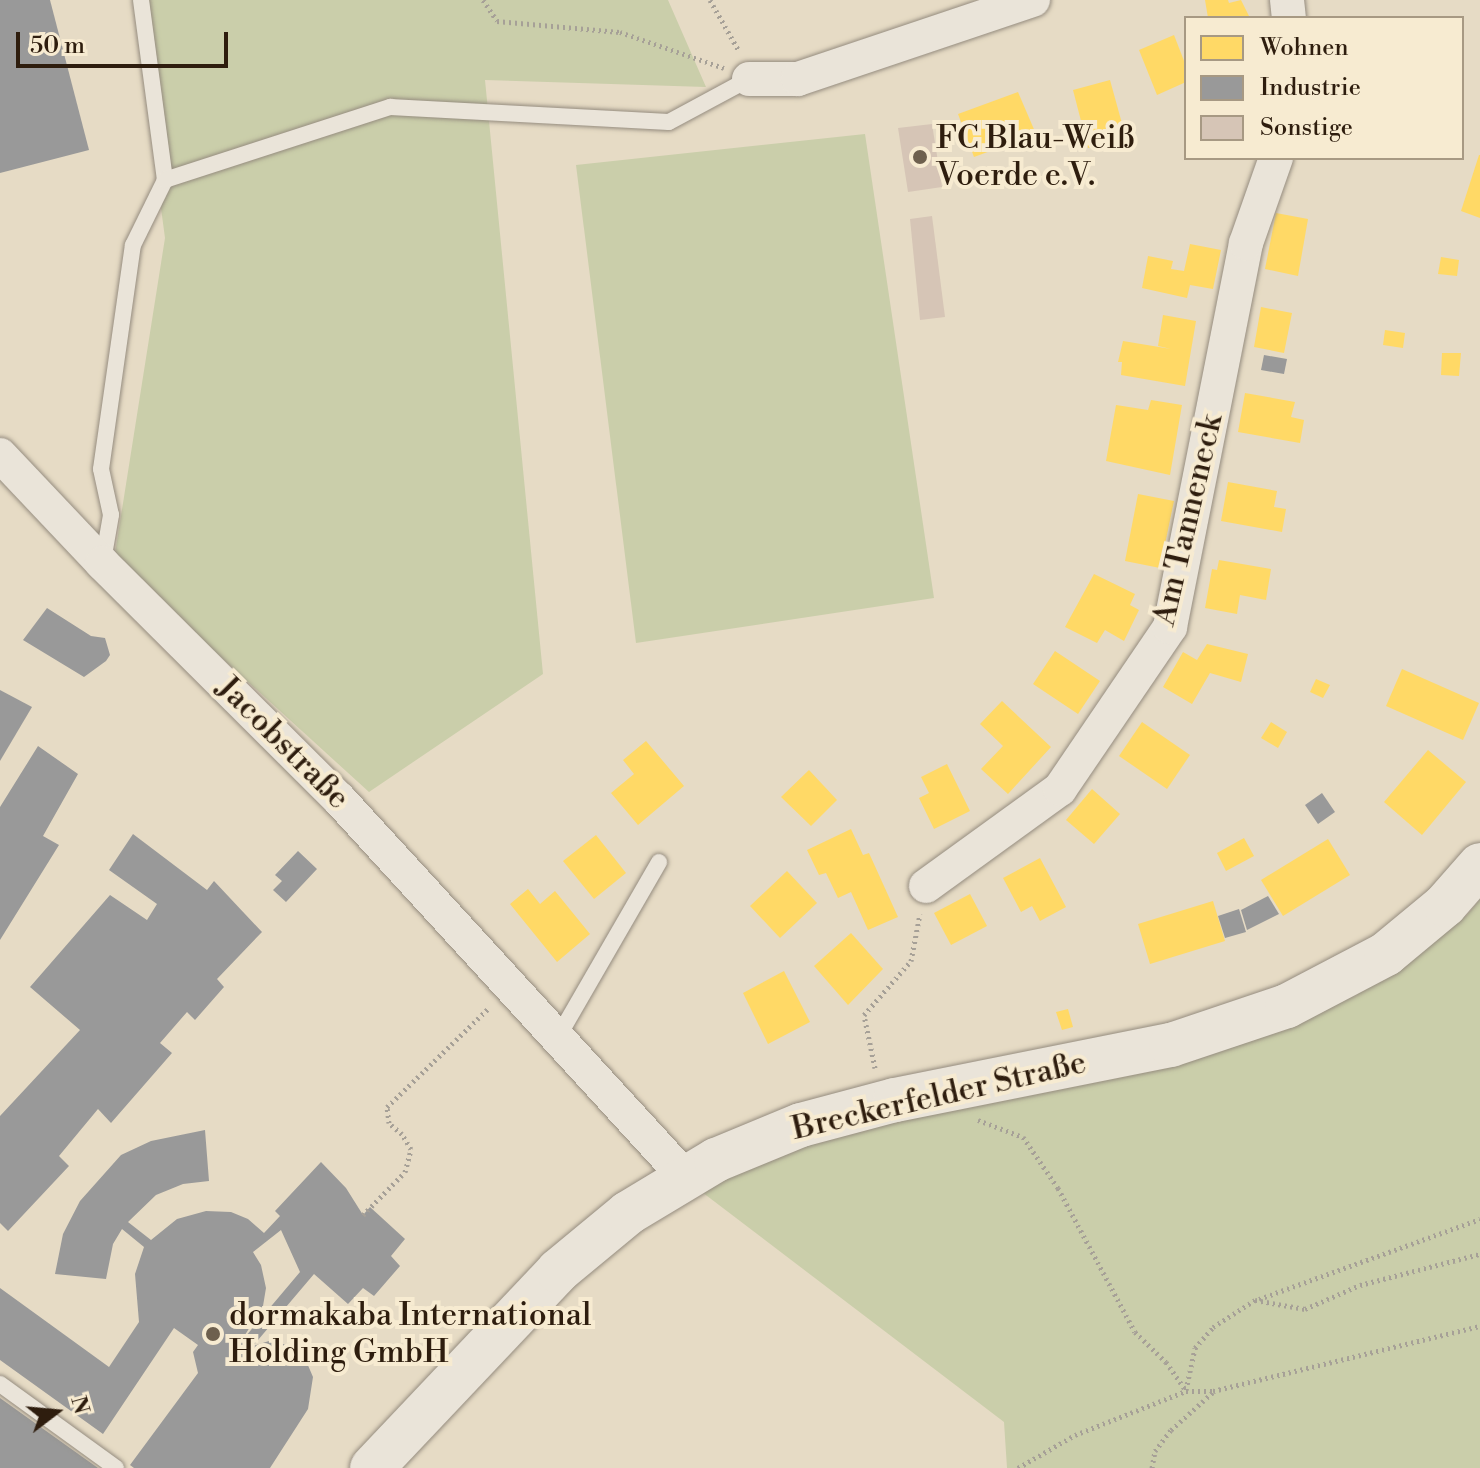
<!DOCTYPE html>
<meta charset="utf-8">
<style>
body{margin:0}
#map{position:relative;width:1480px;height:1468px;overflow:hidden;background:#e6dbc5;font-family:"Libre Bodoni",serif}
div>[style]{position:absolute}
.green>*{inset:0;background:#caceaa}
.homes>*{inset:0;background:#ffd966}
.industry>*{inset:0;background:#999}
.building>*{inset:0;background:#d6c5b6}
.path>*{height:5px;margin-top:-2.5px;transform-origin:0;background:repeating-linear-gradient(90deg,#a6a097 0 2px,transparent 0 6px)}
.roads{filter:drop-shadow(0 0 2px #958c7f) drop-shadow(0 0 2px #958c7f)}
.lane>*{height:16px;margin:-8px;padding:0 8px;transform-origin:8px;border-radius:8px;background:#eae4d9}
.street>*{height:34px;margin:-17px;padding:0 17px;transform-origin:17px;border-radius:17px;background:#eae4d9}
.secondary>*{height:44px;margin:-22px;padding:0 22px;transform-origin:22px;border-radius:22px;background:#eae4d9}
.dots>*{width:22px;height:22px;translate:-50% -50%;box-sizing:border-box;border:4px solid #f7ebd1;border-radius:50%}
span{translate:-50% -50%;white-space:nowrap;text-align:center;line-height:1.15;-webkit-text-stroke:8px #f7ebd1;paint-order:stroke}
.poi-label{font-size:32px;color:#2e1d0e}
.left{translate:0 -50%;text-align:left}
.street-label{font-size:32px;color:#2e1d0e}
.legend{position:absolute;left:1184px;top:16px;width:280px;height:144px;box-sizing:border-box;background:#f7ebd1;border:2px solid #a79983;margin:0;padding:10px 14px;list-style:none;font-size:24px;color:#2e1d0e}
.legend li{display:flex;align-items:center;gap:16px;height:40px}
.legend b{width:40px;border:2px solid #a79983}
.north{position:absolute;left:16px;top:1372px;width:80px;height:80px;-webkit-text-stroke:6px #f7ebd1;paint-order:stroke;rotate:74deg;font-size:22px;font-weight:700;line-height:32px;text-align:center;color:#2e1d0e}
.north::after{content:'';display:block;margin:auto;width:28px;height:36px;background:#2e1d0e;clip-path:polygon(50% 0,100% 100%,50% 72%,0 100%)}
.scale{position:absolute;left:16px;top:32px;width:212px;height:36px;box-sizing:border-box;border:4px solid #2e1d0e;border-top:0;padding-left:10px;font-size:24px;line-height:28px;white-space:nowrap;color:#2e1d0e;-webkit-text-stroke:6px #f7ebd1;paint-order:stroke}
</style>
<div id="map">
<div class="green">
<i style="clip-path:polygon(133px 0,668px 0,706px 87px,485px 80px,543px 674px,369px 792px,114px 560px,165px 238px)"></i>
<i style="clip-path:polygon(865px 134px,934px 598px,636px 643px,576px 165px)"></i>
<i style="clip-path:polygon(1480px 899px,1480px 1468px,1007px 1468px,1004px 1422px,694px 1186px,884px 1113px,1234px 1036px,1355px 996px,1467px 915px)"></i>
</div>
<div class="homes">
<i style="clip-path:polygon(1205px 0,1228px 0,1229px 3px,1241px 0,1250px 18px,1208px 18px)"></i>
<i style="clip-path:polygon(1174px 35px,1186px 66px,1186px 82px,1157px 95px,1139px 50px)"></i>
<i style="clip-path:polygon(1110px 80px,1126px 138px,1088px 148px,1073px 90px)"></i>
<i style="clip-path:polygon(1018px 92px,1036px 134px,974px 157px,958px 114px)"></i>
<i style="clip-path:polygon(1479px 155px,1480px 155px,1480px 218px,1461px 211px)"></i>
<i style="clip-path:polygon(1276px 213px,1308px 219px,1298px 276px,1265px 269px)"></i>
<i style="clip-path:polygon(1190px 244px,1221px 250px,1213px 289px,1190px 285px,1187px 298px,1142px 288px,1148px 256px,1173px 261px,1171px 269px,1184px 271px)"></i>
<i style="clip-path:polygon(1441px 257px,1459px 260px,1457px 276px,1438px 274px)"></i>
<i style="clip-path:polygon(1261px 307px,1292px 313px,1284px 353px,1254px 347px)"></i>
<i style="clip-path:polygon(1163px 315px,1196px 321px,1185px 386px,1121px 375px,1122px 362px,1118px 362px,1123px 341px,1171px 349px,1158px 346px)"></i>
<i style="clip-path:polygon(1385px 330px,1405px 333px,1403px 348px,1383px 345px)"></i>
<i style="clip-path:polygon(1442px 353px,1461px 353px,1459px 376px,1441px 375px)"></i>
<i style="clip-path:polygon(1245px 393px,1295px 402px,1291px 417px,1304px 420px,1300px 443px,1238px 432px)"></i>
<i style="clip-path:polygon(1151px 400px,1182px 405px,1170px 475px,1106px 461px,1116px 405px,1148px 410px)"></i>
<i style="clip-path:polygon(1228px 482px,1277px 491px,1274px 507px,1286px 509px,1282px 532px,1221px 521px)"></i>
<i style="clip-path:polygon(1138px 494px,1174px 501px,1160px 568px,1125px 561px)"></i>
<i style="clip-path:polygon(1219px 560px,1271px 569px,1266px 600px,1240px 595px,1237px 614px,1205px 608px,1212px 569px,1217px 570px)"></i>
<i style="clip-path:polygon(1094px 574px,1135px 594px,1130px 605px,1139px 610px,1124px 641px,1105px 630px,1097px 643px,1065px 627px)"></i>
<i style="clip-path:polygon(1207px 644px,1248px 654px,1241px 682px,1210px 673px,1192px 704px,1163px 687px,1183px 652px,1197px 660px)"></i>
<i style="clip-path:polygon(1055px 651px,1100px 681px,1078px 714px,1033px 684px)"></i>
<i style="clip-path:polygon(1402px 669px,1479px 703px,1463px 740px,1386px 706px)"></i>
<i style="clip-path:polygon(1316px 679px,1330px 685px,1323px 698px,1310px 692px)"></i>
<i style="clip-path:polygon(1002px 701px,1051px 747px,1008px 794px,981px 769px,1003px 746px,980px 724px)"></i>
<i style="clip-path:polygon(1142px 722px,1190px 755px,1167px 789px,1119px 756px)"></i>
<i style="clip-path:polygon(1271px 722px,1287px 732px,1278px 748px,1261px 738px)"></i>
<i style="clip-path:polygon(646px 741px,684px 786px,638px 825px,611px 793px,634px 774px,623px 760px)"></i>
<i style="clip-path:polygon(1428px 750px,1466px 782px,1422px 835px,1384px 802px)"></i>
<i style="clip-path:polygon(947px 764px,970px 811px,934px 829px,919px 798px,929px 793px,921px 777px)"></i>
<i style="clip-path:polygon(809px 770px,837px 800px,811px 826px,781px 797px)"></i>
<i style="clip-path:polygon(1092px 789px,1120px 814px,1094px 844px,1066px 820px)"></i>
<i style="clip-path:polygon(851px 829px,863px 855px,869px 853px,898px 917px,868px 930px,851px 892px,838px 898px,826px 873px,819px 875px,807px 850px)"></i>
<i style="clip-path:polygon(596px 835px,626px 873px,594px 899px,563px 861px)"></i>
<i style="clip-path:polygon(1244px 838px,1254px 856px,1226px 871px,1217px 853px)"></i>
<i style="clip-path:polygon(1328px 839px,1350px 875px,1283px 916px,1261px 880px)"></i>
<i style="clip-path:polygon(1040px 858px,1066px 907px,1040px 921px,1032px 906px,1021px 912px,1003px 878px)"></i>
<i style="clip-path:polygon(787px 871px,817px 903px,780px 938px,750px 906px)"></i>
<i style="clip-path:polygon(528px 889px,540px 904px,555px 891px,590px 934px,557px 962px,510px 904px)"></i>
<i style="clip-path:polygon(970px 894px,987px 926px,951px 945px,934px 913px)"></i>
<i style="clip-path:polygon(1213px 901px,1225px 941px,1150px 964px,1138px 924px)"></i>
<i style="clip-path:polygon(851px 933px,883px 969px,848px 1005px,814px 966px)"></i>
<i style="clip-path:polygon(784px 971px,810px 1022px,768px 1044px,743px 993px)"></i>
<i style="clip-path:polygon(1068px 1009px,1073px 1027px,1062px 1030px,1056px 1012px)"></i>
</div>
<div class="industry">
<i style="clip-path:polygon(0 0,50px 0,89px 150px,0 173px)"></i>
<i style="clip-path:polygon(1264px 355px,1287px 359px,1284px 374px,1261px 370px)"></i>
<i style="clip-path:polygon(47px 608px,91px 636px,105px 638px,110px 655px,106px 661px,84px 677px,23px 640px)"></i>
<i style="clip-path:polygon(0 690px,32px 707px,0 761px)"></i>
<i style="clip-path:polygon(38px 746px,78px 774px,43px 836px,59px 845px,0 940px,0 807px)"></i>
<i style="clip-path:polygon(1322px 793px,1335px 812px,1318px 824px,1305px 805px)"></i>
<i style="clip-path:polygon(133px 834px,207px 890px,214px 881px,262px 932px,217px 979px,224px 987px,195px 1020px,187px 1012px,160px 1043px,172px 1053px,111px 1123px,98px 1109px,59px 1156px,69px 1166px,8px 1231px,0 1223px,0 1116px,80px 1030px,30px 987px,110px 895px,147px 920px,157px 904px,109px 870px)"></i>
<i style="clip-path:polygon(298px 851px,317px 869px,286px 902px,273px 890px,282px 881px,275px 875px)"></i>
<i style="clip-path:polygon(1268px 896px,1279px 914px,1247px 930px,1241px 910px)"></i>
<i style="clip-path:polygon(1239px 909px,1246px 932px,1225px 938px,1218px 916px)"></i>
<i style="clip-path:polygon(evenodd,205px 1130px,209px 1181px,183px 1184px,156px 1195px,128px 1222px,151px 1240px,177px 1219px,206px 1211px,231px 1212px,248px 1219px,264px 1233px,280px 1216px,275px 1211px,321px 1162px,346px 1188px,363px 1215px,370px 1207px,405px 1239px,391px 1256px,400px 1266px,374px 1296px,363px 1288px,348px 1304px,314px 1274px,253px 1346px,269px 1341px,287px 1345px,307px 1363px,313px 1377px,308px 1409px,270px 1468px,134px 1468px,130px 1465px,198px 1373px,193px 1352px,198px 1345px,174px 1328px,103px 1434px,0 1360px,0 1288px,109px 1367px,139px 1322px,135px 1274px,144px 1247px,122px 1229px,113px 1244px,106px 1279px,55px 1274px,63px 1234px,80px 1201px,121px 1155px,151px 1141px,205px 1130px,281px 1230px,300px 1272px,240px 1343px,263px 1306px,266px 1288px,261px 1265px,253px 1252px,281px 1230px)"></i>
<i style="clip-path:polygon(0 1398px,98px 1468px,0 1468px)"></i>
</div>
<div class="building">
<i style="clip-path:polygon(932px 124px,942px 187px,908px 192px,898px 128px)"></i>
<i style="clip-path:polygon(932px 216px,945px 317px,920px 320px,910px 219px)"></i>
</div>
<div class="path">
<i style="left:483px;top:0;width:25px;rotate:56deg"></i>
<i style="left:497px;top:21px;width:123px;rotate:5.1deg"></i>
<i style="left:620px;top:32px;width:110px;rotate:19.1deg"></i>
<i style="left:710px;top:0;width:59px;rotate:60.4deg"></i>
<i style="left:875px;top:1068px;width:54px;rotate:-101.7deg"></i>
<i style="left:864px;top:1015px;width:72px;rotate:-49deg"></i>
<i style="left:911px;top:961px;width:48px;rotate:-79.2deg"></i>
<i style="left:978px;top:1120px;width:48px;rotate:20.7deg"></i>
<i style="left:1023px;top:1137px;width:62px;rotate:55.5deg"></i>
<i style="left:1058px;top:1188px;width:163px;rotate:61.9deg"></i>
<i style="left:1135px;top:1332px;width:43px;rotate:44.1deg"></i>
<i style="left:1166px;top:1362px;width:35px;rotate:55deg"></i>
<i style="left:363px;top:1215px;width:60px;rotate:-45.7deg"></i>
<i style="left:405px;top:1172px;width:24px;rotate:-75deg"></i>
<i style="left:411px;top:1149px;width:17px;rotate:-121deg"></i>
<i style="left:402px;top:1134px;width:17px;rotate:-140deg"></i>
<i style="left:389px;top:1123px;width:16px;rotate:-97deg"></i>
<i style="left:387px;top:1107px;width:144px;rotate:-44.2deg"></i>
<i style="left:1259px;top:1299px;width:235px;rotate:-19.9deg"></i>
<i style="left:1186px;top:1390px;width:43px;rotate:-77.9deg"></i>
<i style="left:1195px;top:1348px;width:28px;rotate:-49deg"></i>
<i style="left:1213px;top:1327px;width:50px;rotate:-32.7deg"></i>
<i style="left:1255px;top:1300px;width:51px;rotate:10.2deg"></i>
<i style="left:1305px;top:1309px;width:60px;rotate:-23.6deg"></i>
<i style="left:1360px;top:1285px;width:124px;rotate:-14.5deg"></i>
<i style="left:1018px;top:1468px;width:66px;rotate:-30.1deg"></i>
<i style="left:1075px;top:1435px;width:119px;rotate:-21.6deg"></i>
<i style="left:1186px;top:1391px;width:27px"></i>
<i style="left:1213px;top:1391px;width:275px;rotate:-13.7deg"></i>
<i style="left:1152px;top:1468px;width:17px;rotate:-80deg"></i>
<i style="left:1155px;top:1451px;width:26px;rotate:-53deg"></i>
<i style="left:1171px;top:1430px;width:57px;rotate:-42.1deg"></i>
</div>
<div class="roads">
<div class="lane">
<i style="left:141px;top:0;width:182px;rotate:82.4deg"></i>
<i style="left:103px;top:561px;width:47px;rotate:-80.1deg"></i>
<i style="left:111px;top:515px;width:47px;rotate:-102.3deg"></i>
<i style="left:101px;top:469px;width:226px;rotate:-81.9deg"></i>
<i style="left:133px;top:245px;width:72px;rotate:-63.8deg"></i>
<i style="left:165px;top:180px;width:237px;rotate:-18deg"></i>
<i style="left:390px;top:107px;width:279px;rotate:3.1deg"></i>
<i style="left:669px;top:122px;width:91px;rotate:-28.3deg"></i>
<i style="left:558px;top:1037px;width:202px;rotate:-60deg"></i>
<i style="left:0;top:1384px;width:143px;rotate:35.9deg"></i>
</div>
<div class="street">
<i style="left:1287px;top:0;width:18px;rotate:84deg"></i>
<i style="left:749px;top:79px;width:49px"></i>
<i style="left:798px;top:79px;width:248px;rotate:-18.6deg"></i>
<i style="left:0;top:455px;width:149px;rotate:46.6deg"></i>
<i style="left:102px;top:563px;width:334px;rotate:44.9deg"></i>
<i style="left:339px;top:799px;width:514px;rotate:47.52deg"></i>
<i style="left:926px;top:886px;width:165px;rotate:-35.9deg"></i>
<i style="left:1060px;top:789px;width:196px;rotate:-55.8deg"></i>
<i style="left:1170px;top:627px;width:391px;rotate:-78.8deg"></i>
<i style="left:1246px;top:243px;width:90px;rotate:-70.6deg"></i>
</div>
<div class="secondary">
<i style="left:372px;top:1468px;width:271px;rotate:-46.6deg"></i>
<i style="left:558px;top:1271px;width:91px;rotate:-39.6deg"></i>
<i style="left:628px;top:1213px;width:103px;rotate:-31.1deg"></i>
<i style="left:716px;top:1160px;width:92px;rotate:-22.4deg"></i>
<i style="left:801px;top:1125px;width:97px;rotate:-14.9deg"></i>
<i style="left:895px;top:1100px;width:281px;rotate:-11.3deg"></i>
<i style="left:1171px;top:1045px;width:122px;rotate:-18.6deg"></i>
<i style="left:1287px;top:1006px;width:112px;rotate:-27.7deg"></i>
<i style="left:1386px;top:954px;width:77px;rotate:-39.7deg"></i>
<i style="left:1445px;top:905px;width:53px;rotate:-48.8deg"></i>
</div>
</div>
<div class="dots">
<i style="left:920px;top:157px;background:#6e604e"></i>
<i style="left:213px;top:1334px;background:#6e604e"></i>
</div>
<div class="poi-label">
<span class="left" style="left:936px;top:157px">FC Blau-Weiß<br>Voerde e.V.</span>
<span class="left" style="left:229px;top:1334px">dormakaba International<br>Holding GmbH</span>
</div>
<div class="street-label">
<span style="left:1188px;top:520px;rotate:-77deg">Am Tanneneck</span>
<span style="left:283px;top:743px;rotate:45deg">Jacobstraße</span>
<span style="left:939px;top:1096px;rotate:-13deg">Breckerfelder Straße</span>
</div>
<ul class="legend">
<li><b style="height:22px;background:#ffd966"></b>Wohnen</li>
<li><b style="height:22px;background:#999"></b>Industrie</li>
<li><b style="height:22px;background:#d6c5b6"></b>Sonstige</li>
</ul>
<div class="north">N</div>
<div class="scale">50 m</div>
</div>
